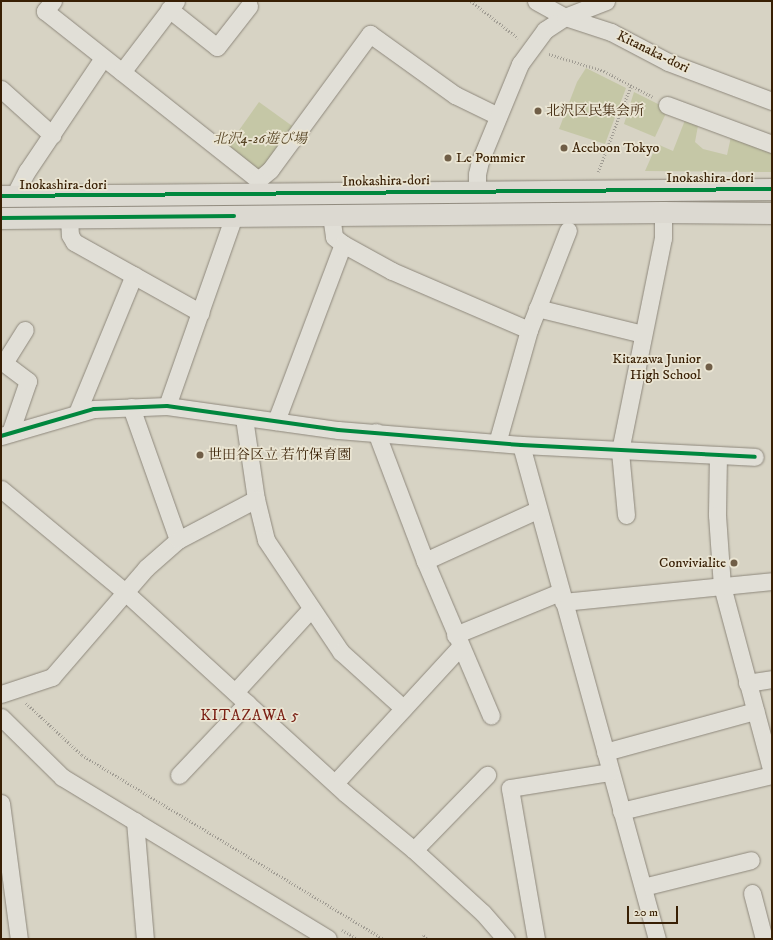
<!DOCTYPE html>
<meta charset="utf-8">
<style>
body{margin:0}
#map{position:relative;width:773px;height:940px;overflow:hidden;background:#d7d3c4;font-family:"IM FELL DW Pica","Noto Serif JP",serif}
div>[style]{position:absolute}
.green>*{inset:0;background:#c5c7a6}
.path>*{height:2.5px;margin-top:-1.25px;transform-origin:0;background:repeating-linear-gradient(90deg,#a19d94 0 1px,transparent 0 3px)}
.roads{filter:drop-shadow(0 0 1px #8e887c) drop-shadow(0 0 1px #8e887c)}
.minor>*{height:17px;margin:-8.5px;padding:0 8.5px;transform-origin:8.5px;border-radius:8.5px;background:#e1dfd7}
.major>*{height:21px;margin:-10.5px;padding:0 10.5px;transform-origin:10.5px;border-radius:10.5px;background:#dcd9d1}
.cycleway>*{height:4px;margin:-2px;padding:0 2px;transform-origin:2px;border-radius:2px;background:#00873e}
.dots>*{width:11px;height:11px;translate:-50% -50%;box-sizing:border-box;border:2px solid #eae5d3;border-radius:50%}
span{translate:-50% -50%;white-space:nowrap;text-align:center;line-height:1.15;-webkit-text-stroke:3.5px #eae5d3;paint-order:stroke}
.street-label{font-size:14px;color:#381f04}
.poi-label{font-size:14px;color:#381f04}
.left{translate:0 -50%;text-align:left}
.right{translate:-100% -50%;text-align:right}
.park-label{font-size:14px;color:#584626;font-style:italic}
.neighbourhood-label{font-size:15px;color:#7a1f14;letter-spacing:1px}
.frame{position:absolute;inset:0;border:2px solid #381f04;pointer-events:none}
.scale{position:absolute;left:627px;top:906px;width:51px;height:18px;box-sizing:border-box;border:2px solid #381f04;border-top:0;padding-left:5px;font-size:12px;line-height:14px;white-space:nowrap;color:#381f04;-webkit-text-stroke:3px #eae5d3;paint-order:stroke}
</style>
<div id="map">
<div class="green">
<i style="clip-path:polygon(586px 68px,626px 88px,605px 144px,559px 129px,577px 82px)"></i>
<i style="clip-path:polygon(634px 92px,668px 109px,655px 137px,624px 124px)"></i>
<i style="clip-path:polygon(259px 102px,295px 128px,261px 175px,225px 150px)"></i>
<i style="clip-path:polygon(687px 115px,699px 120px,695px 142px,703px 149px,727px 155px,732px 132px,772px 148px,772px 172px,645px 171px,657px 144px,673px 151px)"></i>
</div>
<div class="path">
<i style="left:471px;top:1px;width:60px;rotate:38.2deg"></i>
<i style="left:549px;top:54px;width:58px;rotate:17.2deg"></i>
<i style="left:604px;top:71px;width:55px;rotate:28deg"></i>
<i style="left:598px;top:172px;width:93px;rotate:-69.2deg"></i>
<i style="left:26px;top:703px;width:76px;rotate:42.9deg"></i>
<i style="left:82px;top:755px;width:353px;rotate:31.4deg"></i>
<i style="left:342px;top:930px;width:18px;rotate:29deg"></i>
<i style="left:422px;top:939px;width:4px;rotate:-63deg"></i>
<i style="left:424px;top:935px;width:5px;rotate:53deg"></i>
<i style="left:690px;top:939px;width:1px"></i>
</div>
<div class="roads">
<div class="minor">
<i style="left:53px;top:1px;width:13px;rotate:129deg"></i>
<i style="left:45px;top:11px;width:272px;rotate:38.4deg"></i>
<i style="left:258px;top:180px;width:11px;rotate:85deg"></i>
<i style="left:536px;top:1px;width:33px;rotate:29deg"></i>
<i style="left:565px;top:17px;width:48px;rotate:18.1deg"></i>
<i style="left:611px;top:32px;width:64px;rotate:27.8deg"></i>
<i style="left:668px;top:62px;width:111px;rotate:20.6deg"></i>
<i style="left:169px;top:9px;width:61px;rotate:38.4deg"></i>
<i style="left:217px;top:47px;width:52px;rotate:-52deg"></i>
<i style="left:122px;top:72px;width:89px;rotate:-52.7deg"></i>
<i style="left:1px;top:89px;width:69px;rotate:42deg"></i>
<i style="left:667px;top:105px;width:112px;rotate:20.4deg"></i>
<i style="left:258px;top:180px;width:16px;rotate:-40deg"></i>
<i style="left:270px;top:170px;width:169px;rotate:-53.7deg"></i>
<i style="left:370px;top:34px;width:105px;rotate:35.7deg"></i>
<i style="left:455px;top:95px;width:48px;rotate:26deg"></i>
<i style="left:477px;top:190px;width:16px;rotate:-90deg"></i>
<i style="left:477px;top:174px;width:13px;rotate:-77deg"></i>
<i style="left:480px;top:161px;width:105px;rotate:-67.6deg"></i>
<i style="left:520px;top:64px;width:42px;rotate:-53.7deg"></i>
<i style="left:545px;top:30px;width:24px;rotate:-33deg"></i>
<i style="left:565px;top:17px;width:44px;rotate:-21.3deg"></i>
<i style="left:14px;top:196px;width:28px;rotate:-63deg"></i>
<i style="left:27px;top:171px;width:136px;rotate:-56.1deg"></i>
<i style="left:331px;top:215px;width:22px;rotate:82deg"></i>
<i style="left:334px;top:237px;width:11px;rotate:38deg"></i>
<i style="left:343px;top:244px;width:56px;rotate:28.9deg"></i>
<i style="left:392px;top:271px;width:149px;rotate:23.3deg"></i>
<i style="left:69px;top:217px;width:18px;rotate:87deg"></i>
<i style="left:70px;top:235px;width:8px;rotate:60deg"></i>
<i style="left:74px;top:242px;width:145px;rotate:29.2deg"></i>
<i style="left:537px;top:308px;width:109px;rotate:13.8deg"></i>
<i style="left:167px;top:406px;width:201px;rotate:-70.6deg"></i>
<i style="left:131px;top:407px;width:141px;rotate:70.5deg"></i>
<i style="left:77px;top:413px;width:149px;rotate:-67.6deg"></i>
<i style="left:244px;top:418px;width:82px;rotate:81.6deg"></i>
<i style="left:256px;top:499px;width:42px;rotate:76.3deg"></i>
<i style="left:266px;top:540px;width:135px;rotate:56.2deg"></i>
<i style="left:341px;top:652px;width:84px;rotate:42.1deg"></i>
<i style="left:276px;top:421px;width:189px;rotate:-69.3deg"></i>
<i style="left:376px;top:432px;width:138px;rotate:69.2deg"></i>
<i style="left:425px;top:561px;width:168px;rotate:66.9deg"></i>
<i style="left:10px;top:433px;width:55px;rotate:-70.9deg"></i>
<i style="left:28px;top:381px;width:30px;rotate:-143deg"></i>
<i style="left:4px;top:363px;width:39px;rotate:-58deg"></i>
<i style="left:1px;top:436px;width:97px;rotate:-16.2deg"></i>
<i style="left:94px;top:409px;width:73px;rotate:-2.4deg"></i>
<i style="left:167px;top:406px;width:173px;rotate:8deg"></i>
<i style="left:338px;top:430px;width:184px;rotate:4.7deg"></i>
<i style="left:521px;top:445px;width:234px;rotate:2.9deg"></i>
<i style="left:497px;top:443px;width:117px;rotate:-74.2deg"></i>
<i style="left:529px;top:330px;width:107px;rotate:-68.7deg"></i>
<i style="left:521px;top:445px;width:512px;rotate:74.61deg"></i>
<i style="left:718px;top:455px;width:60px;rotate:91deg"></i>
<i style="left:717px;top:515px;width:71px;rotate:86deg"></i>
<i style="left:722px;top:586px;width:194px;rotate:75deg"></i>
<i style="left:1px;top:489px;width:161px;rotate:39.7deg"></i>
<i style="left:125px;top:592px;width:298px;rotate:42.4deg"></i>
<i style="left:345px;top:793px;width:89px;rotate:39.6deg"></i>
<i style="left:414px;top:850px;width:93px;rotate:42.4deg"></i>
<i style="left:483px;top:913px;width:35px;rotate:49deg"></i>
<i style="left:626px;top:515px;width:64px;rotate:-95.4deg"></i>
<i style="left:620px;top:451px;width:217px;rotate:-78.6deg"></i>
<i style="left:663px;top:238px;width:26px;rotate:-90deg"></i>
<i style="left:425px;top:561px;width:123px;rotate:-24.5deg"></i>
<i style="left:563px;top:602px;width:210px;rotate:-5.7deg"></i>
<i style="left:455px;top:635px;width:113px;rotate:-22.3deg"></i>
<i style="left:747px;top:683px;width:25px;rotate:-9deg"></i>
<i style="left:235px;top:692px;width:111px;rotate:-47.6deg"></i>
<i style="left:1px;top:694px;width:54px;rotate:-18.4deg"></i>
<i style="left:52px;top:677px;width:144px;rotate:-49.2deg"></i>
<i style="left:146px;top:568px;width:43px;rotate:-41.2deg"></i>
<i style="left:178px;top:540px;width:88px;rotate:-27.7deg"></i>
<i style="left:1px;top:717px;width:86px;rotate:44.5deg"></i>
<i style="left:62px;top:777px;width:311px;rotate:31.3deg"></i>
<i style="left:605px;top:752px;width:156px;rotate:-15.3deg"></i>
<i style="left:179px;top:775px;width:99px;rotate:-46.6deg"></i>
<i style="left:335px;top:783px;width:185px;rotate:-47.4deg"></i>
<i style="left:1px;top:803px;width:137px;rotate:82.5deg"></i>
<i style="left:621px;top:811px;width:155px;rotate:-13.4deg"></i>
<i style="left:135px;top:821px;width:118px;rotate:85.2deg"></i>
<i style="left:414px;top:850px;width:105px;rotate:-45.8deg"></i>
<i style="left:643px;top:887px;width:111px;rotate:-14deg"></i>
<i style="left:752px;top:893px;width:48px;rotate:75.4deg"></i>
<i style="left:536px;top:939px;width:153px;rotate:-99.8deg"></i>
<i style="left:510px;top:788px;width:101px;rotate:-9.1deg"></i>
</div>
<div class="major">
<i style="left:1px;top:196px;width:771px;rotate:-0.52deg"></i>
<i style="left:1px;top:218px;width:662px;rotate:-0.52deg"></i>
<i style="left:663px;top:212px;width:109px;rotate:0.5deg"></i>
</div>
</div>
<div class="cycleway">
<i style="left:1px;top:196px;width:771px;rotate:-0.52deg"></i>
<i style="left:1px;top:218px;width:233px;rotate:-0.5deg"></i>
<i style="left:1px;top:436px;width:97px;rotate:-16.2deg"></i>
<i style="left:94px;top:409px;width:73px;rotate:-2.4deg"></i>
<i style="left:167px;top:406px;width:173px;rotate:8deg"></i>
<i style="left:338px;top:430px;width:184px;rotate:4.7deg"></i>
<i style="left:521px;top:445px;width:234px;rotate:2.9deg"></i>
</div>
<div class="dots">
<i style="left:538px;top:111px;background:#705e47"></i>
<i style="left:564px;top:148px;background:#705e47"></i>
<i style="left:448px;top:158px;background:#705e47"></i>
<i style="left:709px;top:367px;background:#705e47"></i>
<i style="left:200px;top:455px;background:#705e47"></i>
<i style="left:734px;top:563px;background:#705e47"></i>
</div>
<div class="street-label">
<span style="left:653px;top:52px;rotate:26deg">Kitanaka-dori</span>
<span style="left:710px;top:178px">Inokashira-dori</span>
<span style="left:386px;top:181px;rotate:-1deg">Inokashira-dori</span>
<span style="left:63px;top:185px">Inokashira-dori</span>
</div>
<div class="poi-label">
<span class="left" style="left:546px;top:111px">北沢区民集会所</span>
<span class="left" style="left:572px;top:148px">Aceboon Tokyo</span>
<span class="left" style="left:456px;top:158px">Le Pommier</span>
<span class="right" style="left:701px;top:367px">Kitazawa Junior<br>High School</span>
<span class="left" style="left:208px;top:455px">世田谷区立 若竹保育園</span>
<span class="right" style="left:726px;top:563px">Convivialite</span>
</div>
<div class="park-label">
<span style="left:260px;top:139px">北沢4-26遊び場</span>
</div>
<div class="neighbourhood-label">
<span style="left:250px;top:716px">KITAZAWA 5</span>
</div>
<div class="frame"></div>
<div class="scale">20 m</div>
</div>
